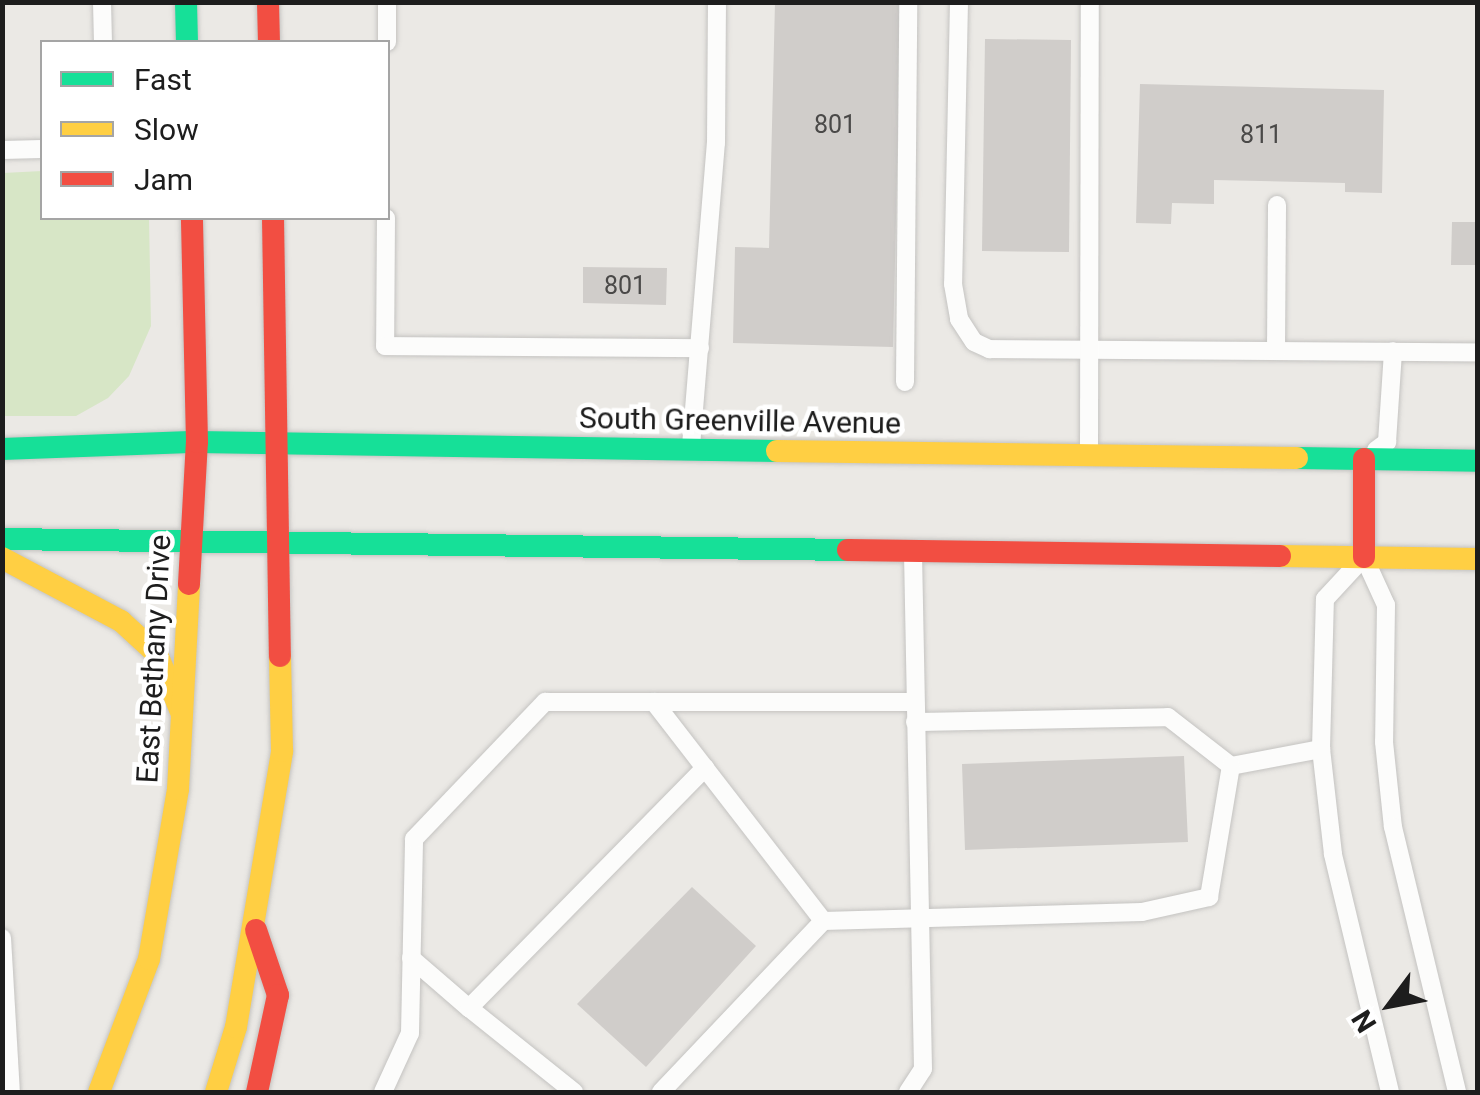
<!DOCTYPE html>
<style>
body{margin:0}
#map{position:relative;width:1480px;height:1095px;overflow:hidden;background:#ebe9e5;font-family:Roboto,sans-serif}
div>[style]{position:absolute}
.grass>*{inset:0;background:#d7e6c6}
.building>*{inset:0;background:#d0cdca}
.roads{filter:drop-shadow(0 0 2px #c4c3c1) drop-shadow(0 0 2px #c4c3c1)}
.lane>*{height:18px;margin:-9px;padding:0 9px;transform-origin:9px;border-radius:9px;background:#fcfcfb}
.fast>*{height:22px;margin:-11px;padding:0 11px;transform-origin:11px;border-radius:11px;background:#16e098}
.slow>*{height:22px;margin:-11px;padding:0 11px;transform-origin:11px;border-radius:11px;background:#ffcf43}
.jam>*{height:22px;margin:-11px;padding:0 11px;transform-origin:11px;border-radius:11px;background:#f24e42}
span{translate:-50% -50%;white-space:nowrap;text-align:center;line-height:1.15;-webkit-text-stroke:9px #fff;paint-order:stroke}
.number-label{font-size:25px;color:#4a4948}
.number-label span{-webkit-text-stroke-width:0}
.street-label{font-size:30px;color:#1d1d1d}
.frame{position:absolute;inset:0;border:5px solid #1d1d1d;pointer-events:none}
.legend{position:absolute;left:40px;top:40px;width:350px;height:180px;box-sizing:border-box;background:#fff;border:2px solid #a5a5a5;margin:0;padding:12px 18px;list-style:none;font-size:30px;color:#1d1d1d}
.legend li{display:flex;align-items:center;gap:20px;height:50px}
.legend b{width:50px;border:2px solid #a5a5a5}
.north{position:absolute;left:1340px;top:955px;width:100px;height:100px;-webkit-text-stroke:8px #fff;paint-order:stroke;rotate:238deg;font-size:28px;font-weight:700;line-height:40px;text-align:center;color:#1d1d1d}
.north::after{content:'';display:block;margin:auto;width:35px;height:45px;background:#1d1d1d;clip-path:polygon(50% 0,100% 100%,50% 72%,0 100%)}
</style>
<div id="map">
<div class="grass">
<i style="clip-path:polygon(42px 171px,42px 218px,149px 218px,151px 326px,129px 376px,108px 398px,76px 416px,3px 416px,3px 173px)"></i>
</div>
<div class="building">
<i style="clip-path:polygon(775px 2px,901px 2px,893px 347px,733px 343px,735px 247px,769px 248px)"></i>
<i style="clip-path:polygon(985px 39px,1071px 40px,1069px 252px,982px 251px)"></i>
<i style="clip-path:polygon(1140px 84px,1384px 90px,1382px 193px,1345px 192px,1345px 183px,1214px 180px,1214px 204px,1172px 203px,1171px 224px,1136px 223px)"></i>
<i style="clip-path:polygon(1452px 222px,1478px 222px,1478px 265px,1451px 265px)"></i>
<i style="clip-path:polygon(583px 267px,667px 268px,666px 305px,583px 303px)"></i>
<i style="clip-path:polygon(1184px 756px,1188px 842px,965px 850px,962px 764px)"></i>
<i style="clip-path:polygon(692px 887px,756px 946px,646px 1067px,577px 1004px)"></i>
</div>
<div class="roads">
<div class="lane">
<i style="left:102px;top:2px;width:40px;rotate:88.6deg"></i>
<i style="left:959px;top:2px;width:282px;rotate:91.2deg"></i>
<i style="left:953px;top:284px;width:36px;rotate:80deg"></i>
<i style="left:959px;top:319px;width:27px;rotate:57deg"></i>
<i style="left:974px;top:342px;width:17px;rotate:25deg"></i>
<i style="left:989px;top:349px;width:489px;rotate:0.4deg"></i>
<i style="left:387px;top:42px;width:40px;rotate:-90deg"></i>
<i style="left:2px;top:150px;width:40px;rotate:-1.4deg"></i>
<i style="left:386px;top:218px;width:128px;rotate:90.4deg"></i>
<i style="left:385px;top:346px;width:315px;rotate:0.4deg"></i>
<i style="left:1276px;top:351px;width:146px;rotate:-89.6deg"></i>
<i style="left:905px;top:382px;width:380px;rotate:-89.5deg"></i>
<i style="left:691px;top:446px;width:304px;rotate:-85.3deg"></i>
<i style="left:716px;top:143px;width:141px;rotate:-89.6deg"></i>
<i style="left:1376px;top:450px;width:14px;rotate:-36deg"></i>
<i style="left:1387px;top:442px;width:91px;rotate:-86.2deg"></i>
<i style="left:1089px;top:455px;width:453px;rotate:-89.9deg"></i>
<i style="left:654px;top:702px;width:277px;rotate:52.3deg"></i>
<i style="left:915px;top:722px;width:253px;rotate:-1.1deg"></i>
<i style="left:1168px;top:717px;width:80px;rotate:37.9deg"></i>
<i style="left:1231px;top:766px;width:92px;rotate:-10.7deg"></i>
<i style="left:2px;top:938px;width:154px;rotate:86.7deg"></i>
<i style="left:411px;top:958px;width:77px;rotate:40.8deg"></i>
<i style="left:383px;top:1092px;width:65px;rotate:-65.4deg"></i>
<i style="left:410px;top:1033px;width:194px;rotate:-88.8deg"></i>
<i style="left:414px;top:839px;width:190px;rotate:-46.3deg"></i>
<i style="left:545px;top:702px;width:370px"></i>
<i style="left:574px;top:1092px;width:134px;rotate:-141.3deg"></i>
<i style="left:469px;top:1008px;width:337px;rotate:-45.5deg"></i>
<i style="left:661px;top:1092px;width:236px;rotate:-46.5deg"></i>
<i style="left:823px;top:921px;width:319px;rotate:-1.6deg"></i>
<i style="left:1142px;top:912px;width:69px;rotate:-12.6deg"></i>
<i style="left:1209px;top:897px;width:133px;rotate:-80.5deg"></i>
<i style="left:908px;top:1092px;width:27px;rotate:-57deg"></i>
<i style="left:923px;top:1069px;width:516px;rotate:-91.11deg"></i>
<i style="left:1390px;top:1092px;width:245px;rotate:-103.5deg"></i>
<i style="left:1333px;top:854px;width:106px;rotate:-96.5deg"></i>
<i style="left:1321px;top:749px;width:150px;rotate:-88.5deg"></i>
<i style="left:1325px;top:599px;width:57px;rotate:-47.1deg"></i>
<i style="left:1364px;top:557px;width:53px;rotate:65.4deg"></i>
<i style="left:1386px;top:605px;width:137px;rotate:90.8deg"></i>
<i style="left:1384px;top:742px;width:85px;rotate:84deg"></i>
<i style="left:1393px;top:827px;width:273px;rotate:76.4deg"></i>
</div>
<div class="fast">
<i style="left:186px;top:2px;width:40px;rotate:88.6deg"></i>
<i style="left:2px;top:449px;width:195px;rotate:-2.1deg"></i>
<i style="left:197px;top:442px;width:580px;rotate:0.89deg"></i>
<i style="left:1297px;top:458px;width:181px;rotate:0.9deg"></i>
<i style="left:2px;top:539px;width:846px;rotate:0.74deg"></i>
</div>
<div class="slow">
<i style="left:777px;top:451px;width:520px;rotate:0.77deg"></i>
<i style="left:1280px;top:556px;width:198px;rotate:0.9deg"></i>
<i style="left:2px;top:558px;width:135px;rotate:27.9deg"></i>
<i style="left:121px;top:621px;width:49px;rotate:42.5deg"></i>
<i style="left:157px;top:654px;width:63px;rotate:67.5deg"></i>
<i style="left:99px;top:1092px;width:142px;rotate:-69.4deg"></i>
<i style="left:149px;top:959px;width:172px;rotate:-80.3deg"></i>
<i style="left:178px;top:789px;width:205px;rotate:-86.9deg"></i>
<i style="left:216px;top:1092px;width:68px;rotate:-72.9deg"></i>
<i style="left:236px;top:1027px;width:280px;rotate:-80.5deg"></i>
<i style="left:282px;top:751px;width:95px;rotate:-91.2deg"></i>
</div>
<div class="jam">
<i style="left:268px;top:2px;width:40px;rotate:88.6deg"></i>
<i style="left:273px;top:218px;width:438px;rotate:89.1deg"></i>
<i style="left:1364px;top:459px;width:98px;rotate:90deg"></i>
<i style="left:848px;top:550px;width:432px;rotate:0.8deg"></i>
<i style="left:189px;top:584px;width:142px;rotate:-86.8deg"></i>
<i style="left:197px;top:442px;width:224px;rotate:-91.3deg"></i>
<i style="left:256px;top:930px;width:69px;rotate:71.3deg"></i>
<i style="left:278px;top:995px;width:99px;rotate:102.2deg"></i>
</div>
</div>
<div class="number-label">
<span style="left:835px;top:125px">801</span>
<span style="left:1261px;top:135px">811</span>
<span style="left:625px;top:286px">801</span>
</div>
<div class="street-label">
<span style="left:740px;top:421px;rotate:1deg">South Greenville Avenue</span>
<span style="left:154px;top:659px;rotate:-87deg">East Bethany Drive</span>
</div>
<div class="frame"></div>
<ul class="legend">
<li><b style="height:12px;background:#16e098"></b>Fast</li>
<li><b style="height:12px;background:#ffcf43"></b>Slow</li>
<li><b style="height:12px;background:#f24e42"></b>Jam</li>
</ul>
<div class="north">N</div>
</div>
